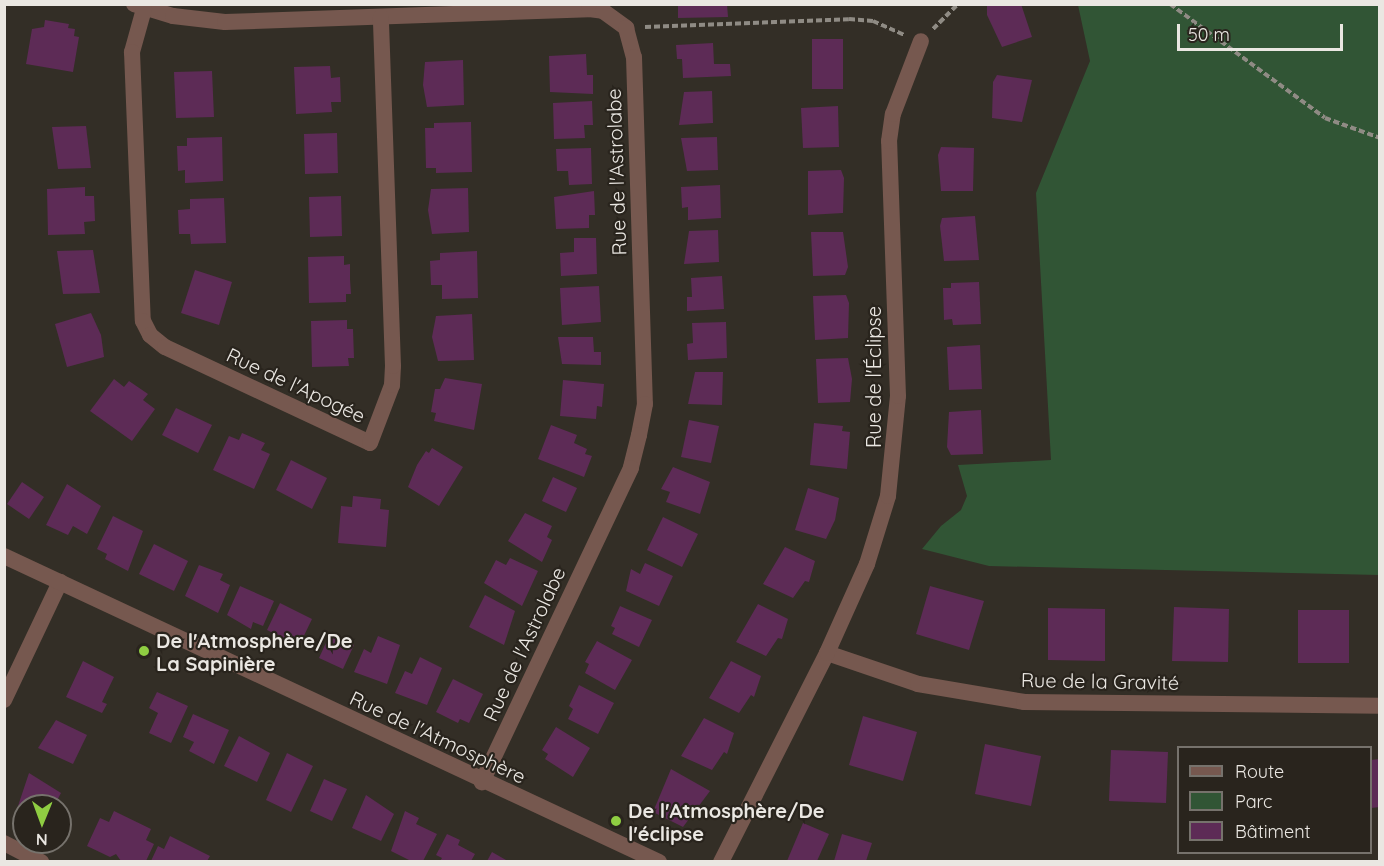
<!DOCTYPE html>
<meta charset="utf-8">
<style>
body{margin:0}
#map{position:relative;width:1384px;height:866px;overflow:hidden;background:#332e26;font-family:Quicksand,sans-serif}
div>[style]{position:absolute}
.green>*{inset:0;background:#315535}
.building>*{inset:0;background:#5d2b56}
.path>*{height:4px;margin-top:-2px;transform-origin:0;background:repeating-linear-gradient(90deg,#8f8b84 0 6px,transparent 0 9px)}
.minor>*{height:16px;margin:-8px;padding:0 8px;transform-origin:8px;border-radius:8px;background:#76584f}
.tertiary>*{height:16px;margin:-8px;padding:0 8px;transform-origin:8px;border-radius:8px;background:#76584f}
.dots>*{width:16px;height:16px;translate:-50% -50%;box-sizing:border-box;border:3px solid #29241d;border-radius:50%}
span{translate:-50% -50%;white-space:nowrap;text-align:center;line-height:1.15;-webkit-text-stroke:4.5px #29241d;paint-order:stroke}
.street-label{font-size:20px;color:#eae7e2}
.poi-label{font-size:20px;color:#eae7e2;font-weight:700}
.left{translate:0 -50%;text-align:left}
.frame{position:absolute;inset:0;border:6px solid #eae7e2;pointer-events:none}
.legend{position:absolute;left:1177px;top:746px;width:195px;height:108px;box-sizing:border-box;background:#29241d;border:2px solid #76726c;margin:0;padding:8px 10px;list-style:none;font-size:18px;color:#eae7e2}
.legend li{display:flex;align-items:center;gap:12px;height:30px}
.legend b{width:30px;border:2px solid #76726c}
.north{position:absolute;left:12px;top:794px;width:60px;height:60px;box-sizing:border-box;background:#29241d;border:2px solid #76726c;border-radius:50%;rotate:181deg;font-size:16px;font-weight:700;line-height:24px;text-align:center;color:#eae7e2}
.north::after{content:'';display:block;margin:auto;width:21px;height:27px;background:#8fcd42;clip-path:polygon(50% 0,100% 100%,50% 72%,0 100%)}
.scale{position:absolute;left:1177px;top:24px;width:166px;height:27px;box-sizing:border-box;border:3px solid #eae7e2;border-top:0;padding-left:8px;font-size:18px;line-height:21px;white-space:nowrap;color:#eae7e2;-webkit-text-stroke:4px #29241d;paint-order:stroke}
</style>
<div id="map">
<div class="green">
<i style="clip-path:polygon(1078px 5px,1379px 5px,1379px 575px,989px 566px,922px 549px,941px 526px,961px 510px,967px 496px,958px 465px,1051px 460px,1036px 193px,1090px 61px)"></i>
</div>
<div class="building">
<i style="clip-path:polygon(678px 4px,727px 4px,728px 17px,678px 18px)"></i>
<i style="clip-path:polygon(992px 4px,1021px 4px,1032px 37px,1002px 47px,987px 15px,987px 6px)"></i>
<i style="clip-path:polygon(45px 20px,69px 24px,68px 28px,75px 29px,74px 36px,79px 37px,73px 72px,26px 64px,32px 29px,44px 27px)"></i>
<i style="clip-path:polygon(812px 39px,843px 39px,843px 89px,812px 89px)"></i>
<i style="clip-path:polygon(713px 43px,714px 64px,730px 64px,731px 76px,683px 78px,682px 59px,677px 59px,676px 45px)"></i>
<i style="clip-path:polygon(586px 54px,587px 75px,593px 75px,593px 94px,550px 92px,549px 56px)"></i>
<i style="clip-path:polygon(463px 60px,464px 105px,427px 107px,423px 85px,425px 62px)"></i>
<i style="clip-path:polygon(330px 66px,331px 78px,340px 77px,341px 102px,331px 102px,332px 112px,296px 114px,294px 67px)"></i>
<i style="clip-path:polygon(212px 71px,214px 117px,176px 118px,174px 72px)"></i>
<i style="clip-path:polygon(997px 75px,1032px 80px,1022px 122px,992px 118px,993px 82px)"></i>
<i style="clip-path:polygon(712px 91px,713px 123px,679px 125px,684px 92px)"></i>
<i style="clip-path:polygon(592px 101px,593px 125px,584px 125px,585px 138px,554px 139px,553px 103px)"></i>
<i style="clip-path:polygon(838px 106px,839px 147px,803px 148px,801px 108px)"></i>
<i style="clip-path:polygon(471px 122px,472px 172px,436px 173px,436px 168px,426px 168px,425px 128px,434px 128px,434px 123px)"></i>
<i style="clip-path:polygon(86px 126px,91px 168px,58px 169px,52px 127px)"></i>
<i style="clip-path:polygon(337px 133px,338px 173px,305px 174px,304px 134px)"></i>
<i style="clip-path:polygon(222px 137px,223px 181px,185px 183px,185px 170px,178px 171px,177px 146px,187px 146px,187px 138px)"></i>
<i style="clip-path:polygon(717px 137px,718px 170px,687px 171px,681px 138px)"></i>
<i style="clip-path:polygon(941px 147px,974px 148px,973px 191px,941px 191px,938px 155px)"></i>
<i style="clip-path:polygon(591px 148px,592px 184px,569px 185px,568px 171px,557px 171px,556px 149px)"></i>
<i style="clip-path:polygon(841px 170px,844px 178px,843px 213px,808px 215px,808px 171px)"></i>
<i style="clip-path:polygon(720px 185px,721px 218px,688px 220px,688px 207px,682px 208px,681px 187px)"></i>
<i style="clip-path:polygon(85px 187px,85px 196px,94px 196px,95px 221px,84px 222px,85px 234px,48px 235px,47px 189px)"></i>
<i style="clip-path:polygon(468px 188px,469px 232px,432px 234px,428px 210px,431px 189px)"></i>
<i style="clip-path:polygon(594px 191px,595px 215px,589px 215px,589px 228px,556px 229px,554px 197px)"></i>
<i style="clip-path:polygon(341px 196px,342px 236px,310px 237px,309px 197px)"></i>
<i style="clip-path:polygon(224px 198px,226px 243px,191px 244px,190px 234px,179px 234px,178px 210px,190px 209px,190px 199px)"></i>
<i style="clip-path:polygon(975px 216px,979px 260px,944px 261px,940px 226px,942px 218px)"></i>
<i style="clip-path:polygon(718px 230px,719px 262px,684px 264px,689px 231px)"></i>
<i style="clip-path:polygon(811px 232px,843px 232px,848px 267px,845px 275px,813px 276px)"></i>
<i style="clip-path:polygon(574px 238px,596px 238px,597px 274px,561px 276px,560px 253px,574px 252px)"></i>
<i style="clip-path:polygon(93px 250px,100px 293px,63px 294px,57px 251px)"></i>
<i style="clip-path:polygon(477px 251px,478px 298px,442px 299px,442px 285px,431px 285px,430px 261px,440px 260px,440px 253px)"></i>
<i style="clip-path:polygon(344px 256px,344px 265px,350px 264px,350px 279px,351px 294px,346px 294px,346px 302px,309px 303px,308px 257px)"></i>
<i style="clip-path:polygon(195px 270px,232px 282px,219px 325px,181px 313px)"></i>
<i style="clip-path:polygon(722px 276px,724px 309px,687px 311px,687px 297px,692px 297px,691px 278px)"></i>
<i style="clip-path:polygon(979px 282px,981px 324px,953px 325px,952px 319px,944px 320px,943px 288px,951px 288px,951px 283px)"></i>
<i style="clip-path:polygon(599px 286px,601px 322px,562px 325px,560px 288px)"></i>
<i style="clip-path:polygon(846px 295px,849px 303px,848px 338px,815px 340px,813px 296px)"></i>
<i style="clip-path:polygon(91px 313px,101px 335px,104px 357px,67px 367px,55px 324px)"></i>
<i style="clip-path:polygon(472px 314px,474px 360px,438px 361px,432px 337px,436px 316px)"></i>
<i style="clip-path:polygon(347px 320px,347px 329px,353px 329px,354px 358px,348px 358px,349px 366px,312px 367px,311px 321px)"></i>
<i style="clip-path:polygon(726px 322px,727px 358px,688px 360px,687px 344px,693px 343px,692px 323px)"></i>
<i style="clip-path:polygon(558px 337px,593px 337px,594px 352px,601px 352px,601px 365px,562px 364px)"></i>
<i style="clip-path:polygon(980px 345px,982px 389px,949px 390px,947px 347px)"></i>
<i style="clip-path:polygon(848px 358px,852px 379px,850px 402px,818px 403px,816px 359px)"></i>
<i style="clip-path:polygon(695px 372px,723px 372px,722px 405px,688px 404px)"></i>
<i style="clip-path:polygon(445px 378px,482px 384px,474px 430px,434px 421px,436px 413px,431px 412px,435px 389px,440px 389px)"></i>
<i style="clip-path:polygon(114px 379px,124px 387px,129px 381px,148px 394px,143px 400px,155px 409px,132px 441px,90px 411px)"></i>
<i style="clip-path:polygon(563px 380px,604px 384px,602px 407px,597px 406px,596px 419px,560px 416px)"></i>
<i style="clip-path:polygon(176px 408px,212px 425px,198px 453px,162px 435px)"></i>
<i style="clip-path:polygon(981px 410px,983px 454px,951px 455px,947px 447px,949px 412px)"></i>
<i style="clip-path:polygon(689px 420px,719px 426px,711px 463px,681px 457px)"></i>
<i style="clip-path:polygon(814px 423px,843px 426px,842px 431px,850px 432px,847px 469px,810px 465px)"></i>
<i style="clip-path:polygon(551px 425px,577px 435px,574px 443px,587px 449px,585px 454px,592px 456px,584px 477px,538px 459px)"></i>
<i style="clip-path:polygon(242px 433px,265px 443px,261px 450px,270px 454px,254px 489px,213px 470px,229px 436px,239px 440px)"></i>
<i style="clip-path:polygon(432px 448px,463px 467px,439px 506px,408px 487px,417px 465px,426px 451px,429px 453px)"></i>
<i style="clip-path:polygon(291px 460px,327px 478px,312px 509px,276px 490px)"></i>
<i style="clip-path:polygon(673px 467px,710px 482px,700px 514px,666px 502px,670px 492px,661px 489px)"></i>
<i style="clip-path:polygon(553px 477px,577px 488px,566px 512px,542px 501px)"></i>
<i style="clip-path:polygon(22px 482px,44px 497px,29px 519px,7px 504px)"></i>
<i style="clip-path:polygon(67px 484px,101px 506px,87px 534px,73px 526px,68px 535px,46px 525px)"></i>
<i style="clip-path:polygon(808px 488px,839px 498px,835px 520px,826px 539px,795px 530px)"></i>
<i style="clip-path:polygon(353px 496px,381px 499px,380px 509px,389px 510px,386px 547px,338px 543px,341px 506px,352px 507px)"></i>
<i style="clip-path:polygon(525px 513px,552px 526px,547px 537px,552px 540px,542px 562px,508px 541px)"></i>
<i style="clip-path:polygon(113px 516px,143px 531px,128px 571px,105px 559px,107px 554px,97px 549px)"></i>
<i style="clip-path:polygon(663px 517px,698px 534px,682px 567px,647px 550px)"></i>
<i style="clip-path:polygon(154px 544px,188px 561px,174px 591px,139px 574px)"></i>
<i style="clip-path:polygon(785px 547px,815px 561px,809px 582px,805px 581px,793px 598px,763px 584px)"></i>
<i style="clip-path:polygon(510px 558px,538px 571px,522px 606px,484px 583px,496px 560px,506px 565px)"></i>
<i style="clip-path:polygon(645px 563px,673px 576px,659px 606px,626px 591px,631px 569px,640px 574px)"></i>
<i style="clip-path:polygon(199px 565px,223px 574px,220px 580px,230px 585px,218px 613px,185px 596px)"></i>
<i style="clip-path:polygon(240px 586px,274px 601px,263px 626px,253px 622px,251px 629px,227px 615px)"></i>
<i style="clip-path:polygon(930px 586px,984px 601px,969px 650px,916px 634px)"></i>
<i style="clip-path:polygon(485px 595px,515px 611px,504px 645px,469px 627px)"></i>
<i style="clip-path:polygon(280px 603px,312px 619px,299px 646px,267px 630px)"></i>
<i style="clip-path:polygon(758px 604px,788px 619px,782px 639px,778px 638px,766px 656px,736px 642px)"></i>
<i style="clip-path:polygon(620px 606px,652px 620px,639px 647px,612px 634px,615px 628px,611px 626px)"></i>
<i style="clip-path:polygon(1174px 607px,1229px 609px,1228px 662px,1172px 661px)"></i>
<i style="clip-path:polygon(1048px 608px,1105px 609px,1105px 661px,1048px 660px)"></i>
<i style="clip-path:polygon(1298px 610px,1349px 610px,1349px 663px,1298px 663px)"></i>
<i style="clip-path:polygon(330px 634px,354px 645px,343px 669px,319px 658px)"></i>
<i style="clip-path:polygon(378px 636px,400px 645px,387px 684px,354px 672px,364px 649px,371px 653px)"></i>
<i style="clip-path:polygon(597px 641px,632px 660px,615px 690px,585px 673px,589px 664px,585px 662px)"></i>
<i style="clip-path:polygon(420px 657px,442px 668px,427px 705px,395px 693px,405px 671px,412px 674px)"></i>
<i style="clip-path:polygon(83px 661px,114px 677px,102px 702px,107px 704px,102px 713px,66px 697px)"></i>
<i style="clip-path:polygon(731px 661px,761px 676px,754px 697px,751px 695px,739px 713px,709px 698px)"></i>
<i style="clip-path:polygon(453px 679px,483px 694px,469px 723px,460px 719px,458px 723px,436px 712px)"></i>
<i style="clip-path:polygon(579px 685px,614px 703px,598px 734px,568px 719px,573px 709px,569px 706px)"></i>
<i style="clip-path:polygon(157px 692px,188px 706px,171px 743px,149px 733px,158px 713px,149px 708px)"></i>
<i style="clip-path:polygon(193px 714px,229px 730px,214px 764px,189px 751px,194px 742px,183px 737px)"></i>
<i style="clip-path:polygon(863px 716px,917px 732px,903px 781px,849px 765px)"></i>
<i style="clip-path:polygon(704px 718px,734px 733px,727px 754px,724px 752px,712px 770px,681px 756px)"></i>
<i style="clip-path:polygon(56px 720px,87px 735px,73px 764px,38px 748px)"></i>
<i style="clip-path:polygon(556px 727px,590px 748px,573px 777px,545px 759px,548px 754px,542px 750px)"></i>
<i style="clip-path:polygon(239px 736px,270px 753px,257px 782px,224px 766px)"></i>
<i style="clip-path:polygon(985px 744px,1041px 756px,1031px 806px,975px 794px)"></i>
<i style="clip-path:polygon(1111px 750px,1168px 752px,1166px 803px,1109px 801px)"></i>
<i style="clip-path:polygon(287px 753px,313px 766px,291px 812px,266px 800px)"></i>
<i style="clip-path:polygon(1380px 759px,1380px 807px,1371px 808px,1371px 760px)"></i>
<i style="clip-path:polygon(671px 769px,710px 791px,683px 827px,653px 812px)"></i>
<i style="clip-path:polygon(29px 773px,61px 793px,54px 806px,18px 806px)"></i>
<i style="clip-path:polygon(324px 779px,347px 789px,332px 821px,310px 811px)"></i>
<i style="clip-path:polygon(366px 795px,394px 814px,381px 841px,352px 828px)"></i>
<i style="clip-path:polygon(114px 811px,151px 829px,146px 840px,154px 844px,146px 861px,121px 861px,116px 854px,110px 857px,87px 846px,100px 818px,109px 822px)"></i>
<i style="clip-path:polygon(405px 811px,419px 818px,416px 824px,437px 834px,423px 861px,409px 860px,391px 851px)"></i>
<i style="clip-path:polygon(803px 823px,829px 834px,817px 861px,787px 861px)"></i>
<i style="clip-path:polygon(447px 834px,460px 840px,458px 845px,475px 854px,471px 861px,440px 861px,442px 858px,436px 855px)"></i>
<i style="clip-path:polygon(842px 834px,872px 843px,866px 861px,834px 861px)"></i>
<i style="clip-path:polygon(170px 836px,210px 856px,207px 861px,151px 861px,158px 846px,164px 849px)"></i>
<i style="clip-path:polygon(492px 852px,506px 860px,505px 861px,487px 861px)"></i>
</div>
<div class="path">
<i style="left:1170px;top:4px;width:192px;rotate:36.3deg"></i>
<i style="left:1325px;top:118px;width:59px;rotate:20deg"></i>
<i style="left:645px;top:27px;width:204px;rotate:-2.2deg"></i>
<i style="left:849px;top:19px;width:24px;rotate:5deg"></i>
<i style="left:873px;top:21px;width:35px;rotate:24deg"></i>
<i style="left:933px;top:29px;width:35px;rotate:-45deg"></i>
</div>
<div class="minor">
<i style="left:134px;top:4px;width:41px;rotate:17.1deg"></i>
<i style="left:173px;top:16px;width:52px;rotate:6.6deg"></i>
<i style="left:225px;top:22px;width:364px;rotate:-2deg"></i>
<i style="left:589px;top:9px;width:14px;rotate:8deg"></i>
<i style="left:603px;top:11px;width:29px;rotate:36deg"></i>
<i style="left:626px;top:28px;width:30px;rotate:75deg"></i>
<i style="left:634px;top:57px;width:347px;rotate:88.2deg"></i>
<i style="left:645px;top:404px;width:32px;rotate:101deg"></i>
<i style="left:639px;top:435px;width:34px;rotate:104deg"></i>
<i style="left:631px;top:468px;width:348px;rotate:115.4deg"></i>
<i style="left:144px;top:9px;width:45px;rotate:105.6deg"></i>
<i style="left:132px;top:52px;width:269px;rotate:87.7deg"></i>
<i style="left:143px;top:321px;width:16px;rotate:63deg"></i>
<i style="left:150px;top:335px;width:19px;rotate:39deg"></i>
<i style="left:165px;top:347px;width:226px;rotate:25.1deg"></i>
<i style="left:370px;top:443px;width:62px;rotate:-69.2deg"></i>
<i style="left:392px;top:385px;width:19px;rotate:-87deg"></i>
<i style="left:393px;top:366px;width:349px;rotate:-92deg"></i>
<i style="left:827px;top:653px;width:96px;rotate:18.8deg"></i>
<i style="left:918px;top:684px;width:108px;rotate:9.6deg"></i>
<i style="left:1024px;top:702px;width:356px;rotate:0.6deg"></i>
<i style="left:4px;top:700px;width:131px;rotate:-64.6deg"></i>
<i style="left:4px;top:843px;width:42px;rotate:27.2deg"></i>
<i style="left:721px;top:862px;width:234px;rotate:-63.1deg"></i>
<i style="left:827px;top:653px;width:98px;rotate:-65.8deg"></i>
<i style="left:867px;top:564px;width:71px;rotate:-72.8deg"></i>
<i style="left:888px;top:496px;width:100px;rotate:-84.3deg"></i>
<i style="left:898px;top:396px;width:255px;rotate:-92deg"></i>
<i style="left:889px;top:141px;width:27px;rotate:-82deg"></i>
<i style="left:893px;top:114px;width:78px;rotate:-69deg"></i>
</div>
<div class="tertiary">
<i style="left:4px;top:556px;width:723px;rotate:25.04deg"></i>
</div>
<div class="dots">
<i style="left:144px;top:651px;background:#8fcd42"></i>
<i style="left:616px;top:821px;background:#8fcd42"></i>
</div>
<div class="street-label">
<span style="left:616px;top:172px;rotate:-92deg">Rue de l'Astrolabe</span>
<span style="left:873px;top:377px;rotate:-90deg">Rue de l'Éclipse</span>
<span style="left:296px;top:385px;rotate:25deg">Rue de l'Apogée</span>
<span style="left:524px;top:644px;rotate:-65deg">Rue de l'Astrolabe</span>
<span style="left:1100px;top:681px;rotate:1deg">Rue de la Gravité</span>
<span style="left:438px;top:737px;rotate:25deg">Rue de l'Atmosphère</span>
</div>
<div class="poi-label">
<span class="left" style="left:156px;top:652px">De l'Atmosphère/De<br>La Sapinière</span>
<span class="left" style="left:628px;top:822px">De l'Atmosphère/De<br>l'éclipse</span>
</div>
<div class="frame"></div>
<ul class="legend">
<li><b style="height:8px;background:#76584f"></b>Route</li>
<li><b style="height:16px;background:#315535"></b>Parc</li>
<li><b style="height:16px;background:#5d2b56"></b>Bâtiment</li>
</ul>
<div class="north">N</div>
<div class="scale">50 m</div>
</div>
